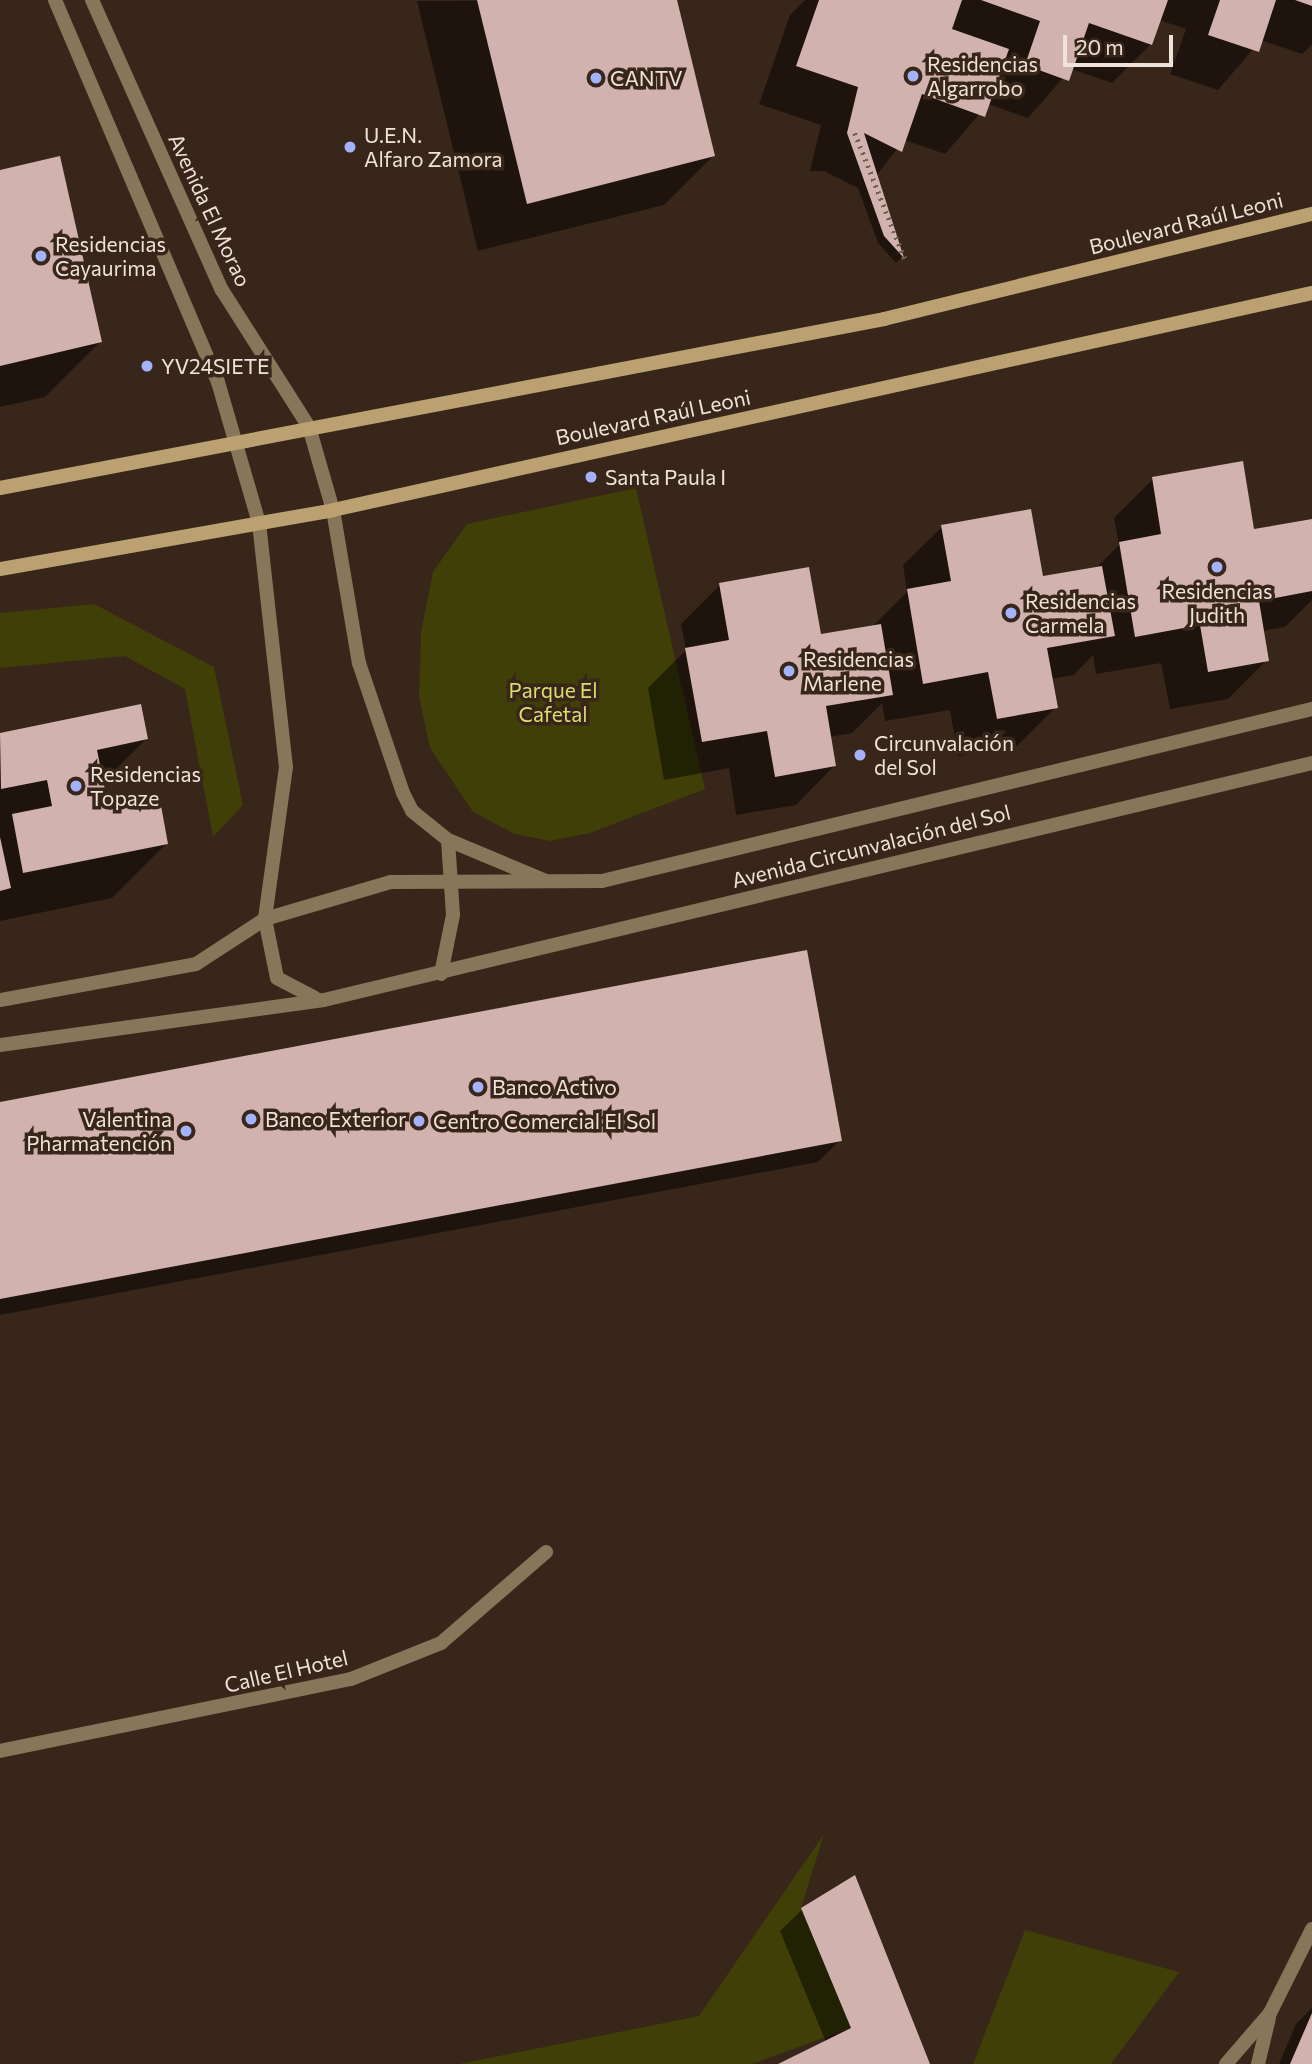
<!DOCTYPE html>
<meta charset="utf-8">
<style>
body{margin:0}
#map{position:relative;width:1312px;height:2064px;overflow:hidden;background:#39261a;font-family:Commissioner,sans-serif}
div>[style]{position:absolute}
.green>*{inset:0;background:#3f3f07}
.shadow>*{inset:0;background:#0007}
.building>*{inset:0;background:#d1b2ae}
.path>*{height:4.5px;margin-top:-2.25px;transform-origin:0;background:repeating-linear-gradient(90deg,#705f54 0 2px,transparent 0 7px)}
.service>*{height:14px;margin:-7px;padding:0 7px;transform-origin:7px;border-radius:7px;background:#877659}
.minor>*{height:14px;margin:-7px;padding:0 7px;transform-origin:7px;border-radius:7px;background:#877659}
.secondary>*{height:14px;margin:-7px;padding:0 7px;transform-origin:7px;border-radius:7px;background:#bba171}
.dots>*{width:19px;height:19px;translate:-50% -50%;box-sizing:border-box;border:4px solid #39261a;border-radius:50%}
span{translate:-50% -50%;white-space:nowrap;text-align:center;line-height:1.15;-webkit-text-stroke:7px #39261a;paint-order:stroke}
.poi-label{font-size:21px;color:#efe2da}
.left{translate:0 -50%;text-align:left}
.right{translate:-100% -50%;text-align:right}
.street-label{font-size:21px;color:#efe2da}
.park-label{font-size:21px;color:#dbdd6e}
.scale{position:absolute;left:1063px;top:35px;width:110px;height:32px;box-sizing:border-box;border:4px solid #efe2da;border-top:0;padding-left:9px;font-size:21px;line-height:24px;white-space:nowrap;color:#efe2da;-webkit-text-stroke:5px #39261a;paint-order:stroke}
</style>
<div id="map">
<div class="green">
<i style="clip-path:polygon(636px 488px,705px 789px,590px 833px,550px 841px,515px 834px,473px 812px,430px 748px,419px 696px,421px 632px,433px 572px,467px 524px)"></i>
<i style="clip-path:polygon(94px 604px,214px 667px,243px 805px,213px 837px,185px 689px,125px 656px,0 668px,0 613px)"></i>
<i style="clip-path:polygon(824px 1834px,801px 1908px,851px 2028px,752px 2064px,459px 2064px,699px 2016px)"></i>
<i style="clip-path:polygon(1025px 1930px,1179px 1972px,1111px 2064px,973px 2064px)"></i>
</div>
<div class="shadow">
<i style="clip-path:polygon(675px 0,713px 156px,664px 205px,478px 251px,417px 1px)"></i>
<i style="clip-path:polygon(805px 0,1312px 0,1312px 45px,1302px 54px,1261px 40px,1218px 90px,1170px 74px,1186px 29px,1159px 20px,1151px 44px,1112px 83px,1071px 69px,1028px 118px,988px 104px,945px 154px,904px 140px,876px 176px,902px 257px,896px 263px,878px 243px,858px 188px,824px 171px,810px 171px,821px 125px,759px 104px,790px 15px)"></i>
<i style="clip-path:polygon(0 172px,100px 342px,45px 397px,0 407px)"></i>
<i style="clip-path:polygon(1153px 479px,1253px 531px,1312px 521px,1312px 600px,1285px 627px,1262px 631px,1267px 660px,1228px 699px,1170px 709px,1161px 663px,1096px 674px,1093px 655px,1074px 675px,1051px 679px,1056px 707px,1017px 746px,958px 756px,950px 710px,885px 721px,882px 703px,852px 733px,829px 737px,834px 766px,796px 805px,736px 815px,729px 768px,664px 780px,648px 688px,686px 650px,681px 624px,720px 585px,820px 636px,871px 628px,907px 592px,903px 565px,942px 527px,1041px 578px,1095px 569px,1119px 545px,1114px 518px)"></i>
<i style="clip-path:polygon(140px 707px,146px 739px,102px 783px,108px 812px,167px 843px,112px 898px,0 921px,0 735px)"></i>
<i style="clip-path:polygon(0 1103px,840px 1140px,818px 1162px,0 1315px)"></i>
<i style="clip-path:polygon(802px 1910px,928px 2064px,782px 2064px,826px 2042px,780px 1931px)"></i>
<i style="clip-path:polygon(1312px 2008px,1312px 2064px,1279px 2064px,1296px 2024px)"></i>
</div>
<div class="building">
<i style="clip-path:polygon(477px 0,677px 0,715px 156px,527px 204px)"></i>
<i style="clip-path:polygon(819px 0,962px 0,952px 29px,1009px 49px,985px 117px,922px 94px,902px 152px,864px 133px,904px 258px,884px 236px,847px 133px,858px 87px,796px 66px)"></i>
<i style="clip-path:polygon(981px 0,1168px 0,1152px 45px,1089px 23px,1069px 81px,1025px 65px,1040px 21px)"></i>
<i style="clip-path:polygon(1220px 0,1276px 0,1259px 52px,1208px 35px)"></i>
<i style="clip-path:polygon(1295px 0,1312px 0,1312px 6px)"></i>
<i style="clip-path:polygon(60px 156px,102px 342px,0 366px,0 170px)"></i>
<i style="clip-path:polygon(1243px 461px,1254px 529px,1312px 519px,1312px 591px,1259px 601px,1269px 661px,1208px 672px,1200px 625px,1135px 637px,1119px 542px,1161px 534px,1152px 477px)"></i>
<i style="clip-path:polygon(1031px 509px,1043px 576px,1102px 566px,1115px 636px,1047px 648px,1058px 708px,997px 719px,988px 672px,923px 684px,907px 589px,951px 581px,941px 525px)"></i>
<i style="clip-path:polygon(809px 567px,821px 634px,881px 624px,893px 695px,826px 706px,836px 766px,775px 777px,767px 731px,702px 742px,685px 648px,729px 640px,719px 583px)"></i>
<i style="clip-path:polygon(141px 704px,148px 739px,97px 750px,109px 810px,160px 800px,168px 844px,23px 873px,12px 814px,52px 806px,47px 780px,1px 789px,0 733px)"></i>
<i style="clip-path:polygon(0 837px,11px 888px,0 891px)"></i>
<i style="clip-path:polygon(807px 950px,842px 1141px,0 1299px,0 1102px)"></i>
<i style="clip-path:polygon(855px 1875px,930px 2064px,778px 2064px,851px 2028px,801px 1908px)"></i>
<i style="clip-path:polygon(1312px 2013px,1312px 2064px,1290px 2064px)"></i>
</div>
<div class="path">
<i style="left:855px;top:133px;width:136px;rotate:68.4deg"></i>
</div>
<div class="service">
<i style="left:0;top:1751px;width:358px;rotate:-11.6deg"></i>
<i style="left:351px;top:1679px;width:97px;rotate:-21.8deg"></i>
<i style="left:441px;top:1643px;width:139px;rotate:-40.9deg"></i>
</div>
<div class="minor">
<i style="left:55px;top:0;width:415px;rotate:66.9deg"></i>
<i style="left:218px;top:382px;width:147px;rotate:73.8deg"></i>
<i style="left:259px;top:523px;width:245px;rotate:83.7deg"></i>
<i style="left:286px;top:767px;width:153px;rotate:97.9deg"></i>
<i style="left:265px;top:919px;width:60px;rotate:78.5deg"></i>
<i style="left:277px;top:978px;width:43px;rotate:27.8deg"></i>
<i style="left:92px;top:0;width:318px;rotate:65.9deg"></i>
<i style="left:222px;top:290px;width:162px;rotate:57.6deg"></i>
<i style="left:309px;top:427px;width:86px;rotate:73.9deg"></i>
<i style="left:333px;top:510px;width:155px;rotate:80.4deg"></i>
<i style="left:359px;top:663px;width:137px;rotate:71.3deg"></i>
<i style="left:403px;top:793px;width:20px;rotate:63deg"></i>
<i style="left:412px;top:811px;width:46px;rotate:38.9deg"></i>
<i style="left:448px;top:840px;width:106px;rotate:22.7deg"></i>
<i style="left:441px;top:974px;width:60px;rotate:-78.5deg"></i>
<i style="left:453px;top:915px;width:75px;rotate:-93.8deg"></i>
<i style="left:0;top:1000px;width:199px;rotate:-10.4deg"></i>
<i style="left:196px;top:964px;width:82px;rotate:-33.1deg"></i>
<i style="left:265px;top:919px;width:131px;rotate:-16.4deg"></i>
<i style="left:391px;top:882px;width:211px;rotate:-0.3deg"></i>
<i style="left:602px;top:881px;width:731px;rotate:-13.62deg"></i>
<i style="left:0;top:1045px;width:327px;rotate:-7.9deg"></i>
<i style="left:324px;top:1000px;width:1016px;rotate:-13.49deg"></i>
<i style="left:1226px;top:2064px;width:67px;rotate:-49.2deg"></i>
<i style="left:1270px;top:2013px;width:94px;rotate:-63.4deg"></i>
<i style="left:1258px;top:2064px;width:47px;rotate:-76.6deg"></i>
</div>
<div class="secondary">
<i style="left:0;top:488px;width:900px;rotate:-10.82deg"></i>
<i style="left:884px;top:319px;width:441px;rotate:-13.8deg"></i>
<i style="left:0;top:569px;width:338px;rotate:-10deg"></i>
<i style="left:333px;top:510px;width:1003px;rotate:-12.5deg"></i>
</div>
<div class="dots">
<i style="left:913px;top:76px;background:#a4b2fc"></i>
<i style="left:596px;top:78px;background:#a4b2fc"></i>
<i style="left:350px;top:147px;background:#a4b2fc"></i>
<i style="left:41px;top:256px;background:#a4b2fc"></i>
<i style="left:147px;top:366px;background:#a4b2fc"></i>
<i style="left:591px;top:477px;background:#a4b2fc"></i>
<i style="left:1217px;top:567px;background:#a4b2fc"></i>
<i style="left:1011px;top:613px;background:#a4b2fc"></i>
<i style="left:789px;top:671px;background:#a4b2fc"></i>
<i style="left:860px;top:755px;background:#a4b2fc"></i>
<i style="left:76px;top:786px;background:#a4b2fc"></i>
<i style="left:478px;top:1087px;background:#a4b2fc"></i>
<i style="left:251px;top:1119px;background:#a4b2fc"></i>
<i style="left:419px;top:1121px;background:#a4b2fc"></i>
<i style="left:186px;top:1131px;background:#a4b2fc"></i>
</div>
<div class="poi-label">
<span class="left" style="left:927px;top:76px">Residencias<br>Algarrobo</span>
<span class="left" style="left:610px;top:78px">CANTV</span>
<span class="left" style="left:364px;top:147px">U.E.N.<br>Alfaro Zamora</span>
<span class="left" style="left:55px;top:256px">Residencias<br>Cayaurima</span>
<span class="left" style="left:161px;top:366px">YV24SIETE</span>
<span class="left" style="left:605px;top:477px">Santa Paula I</span>
<span style="left:1217px;top:603px">Residencias<br>Judith</span>
<span class="left" style="left:1025px;top:613px">Residencias<br>Carmela</span>
<span class="left" style="left:803px;top:671px">Residencias<br>Marlene</span>
<span class="left" style="left:874px;top:755px">Circunvalación<br>del Sol</span>
<span class="left" style="left:90px;top:786px">Residencias<br>Topaze</span>
<span class="left" style="left:492px;top:1087px">Banco Activo</span>
<span class="right" style="left:172px;top:1131px">Valentina<br>Pharmatención</span>
<span class="left" style="left:265px;top:1119px">Banco Exterior</span>
<span class="left" style="left:433px;top:1121px">Centro Comercial El Sol</span>
</div>
<div class="street-label">
<span style="left:210px;top:210px;rotate:65deg">Avenida El Morao</span>
<span style="left:1186px;top:223px;rotate:-14deg">Boulevard Raúl Leoni</span>
<span style="left:653px;top:417px;rotate:-12deg">Boulevard Raúl Leoni</span>
<span style="left:871px;top:846px;rotate:-14deg">Avenida Circunvalación del Sol</span>
<span style="left:286px;top:1671px;rotate:-13deg">Calle El Hotel</span>
</div>
<div class="park-label">
<span style="left:553px;top:702px">Parque El<br>Cafetal</span>
</div>
<div class="scale">20 m</div>
</div>
